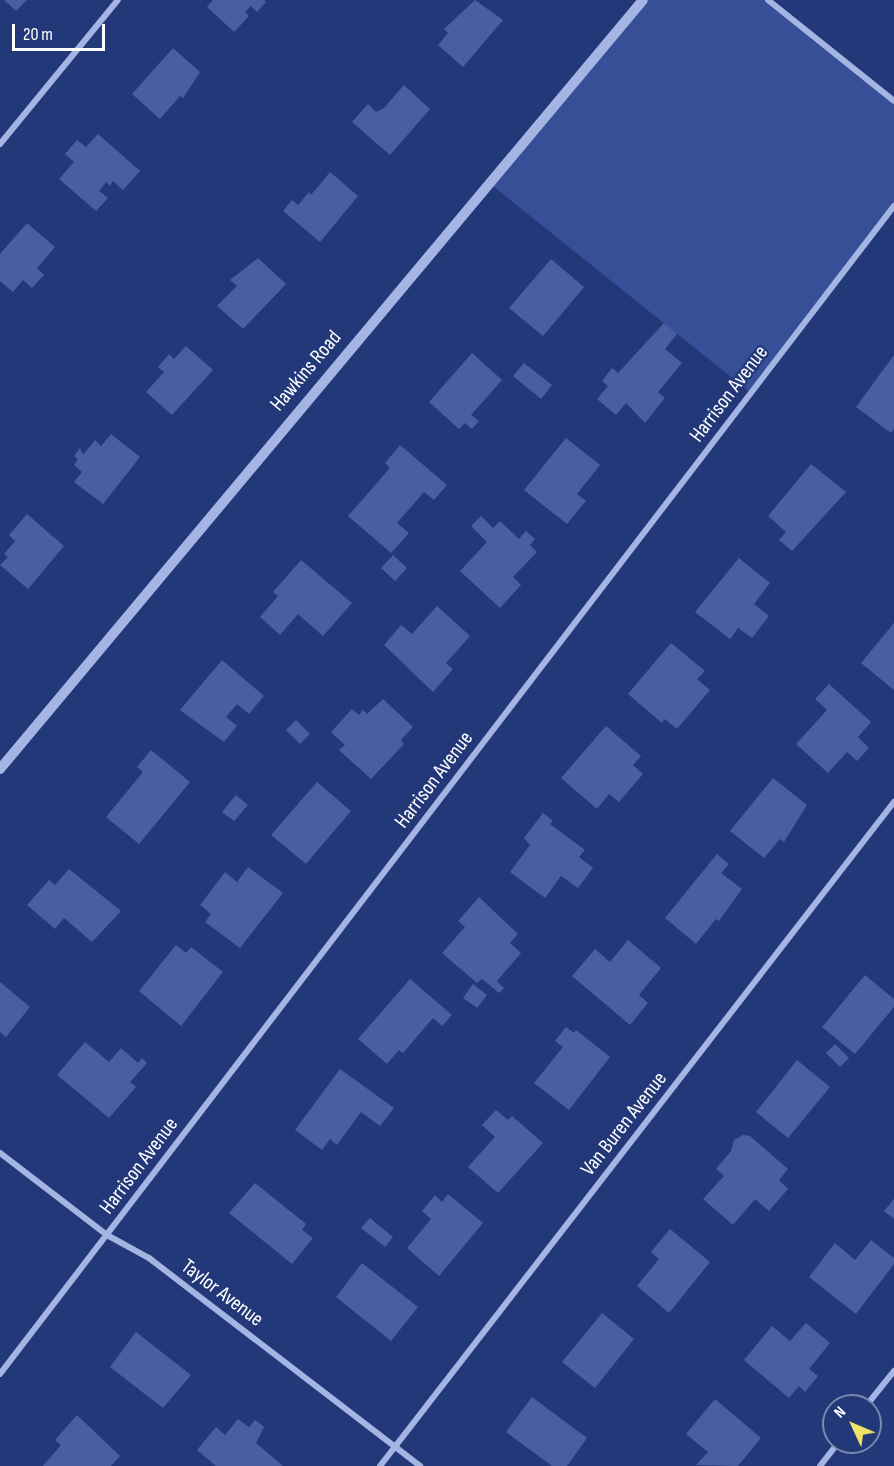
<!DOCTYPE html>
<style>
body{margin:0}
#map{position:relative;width:894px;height:1466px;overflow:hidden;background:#233879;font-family:"Sofia Sans Condensed",sans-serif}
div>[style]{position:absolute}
.green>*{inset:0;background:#364f97}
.building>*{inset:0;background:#475ea0}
.minor>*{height:6px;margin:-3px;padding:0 3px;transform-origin:3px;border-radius:3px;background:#a4b5e4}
.tertiary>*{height:10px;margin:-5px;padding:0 5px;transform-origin:5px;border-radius:5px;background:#a4b5e4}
span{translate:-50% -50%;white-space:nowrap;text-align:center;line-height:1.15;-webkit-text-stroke:4.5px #233879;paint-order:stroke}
.street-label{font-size:21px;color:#fff}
.north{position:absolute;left:822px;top:1394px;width:60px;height:60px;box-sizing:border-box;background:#233879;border:2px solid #7b88af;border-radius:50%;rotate:314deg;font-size:16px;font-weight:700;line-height:24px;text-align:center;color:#fff}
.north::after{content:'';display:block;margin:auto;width:21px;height:27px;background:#f0e267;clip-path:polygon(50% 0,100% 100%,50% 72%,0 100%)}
.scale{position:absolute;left:12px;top:24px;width:93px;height:27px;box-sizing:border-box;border:3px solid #fff;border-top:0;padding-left:8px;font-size:18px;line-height:21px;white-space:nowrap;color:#fff;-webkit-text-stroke:4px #233879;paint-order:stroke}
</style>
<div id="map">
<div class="green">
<i style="clip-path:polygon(643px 0,768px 0,894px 101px,894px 206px,751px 393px,489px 183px)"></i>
</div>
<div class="building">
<i style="clip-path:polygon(4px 0,27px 0,16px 11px)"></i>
<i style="clip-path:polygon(213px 0,264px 0,266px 2px,257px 12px,251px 6px,245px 12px,249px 16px,234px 32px,207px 7px)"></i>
<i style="clip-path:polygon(475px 0,503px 20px,463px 67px,438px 45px,448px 33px,444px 29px)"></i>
<i style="clip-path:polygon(173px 48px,200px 72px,183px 98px,180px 96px,160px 119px,132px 94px)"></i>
<i style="clip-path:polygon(404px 85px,430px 109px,390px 155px,352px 122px,368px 104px,376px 112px,384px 108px)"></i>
<i style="clip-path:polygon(98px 134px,140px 171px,123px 190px,113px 181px,110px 186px,106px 182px,99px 191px,108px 198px,96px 211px,59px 179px,74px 162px,65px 154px,77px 140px,86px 147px)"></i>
<i style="clip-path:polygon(330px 172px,358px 196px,320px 242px,283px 211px,292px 200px,298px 205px,309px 192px,311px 195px)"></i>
<i style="clip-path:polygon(27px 223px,55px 247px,37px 268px,44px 275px,32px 288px,23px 280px,13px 292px,0 281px,0 254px)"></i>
<i style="clip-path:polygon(258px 258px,286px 284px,243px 329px,217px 306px,237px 286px,230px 280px)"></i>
<i style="clip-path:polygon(551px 259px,584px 287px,543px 336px,509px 308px)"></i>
<i style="clip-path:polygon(664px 323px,677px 334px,665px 349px,682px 363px,658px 392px,665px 398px,645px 423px,626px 403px,616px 415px,597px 399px,608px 386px,602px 381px,612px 368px,618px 373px)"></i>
<i style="clip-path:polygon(186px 346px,213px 370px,172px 415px,146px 392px,164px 372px,158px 367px,169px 354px,174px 359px)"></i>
<i style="clip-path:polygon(472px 353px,502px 380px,471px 415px,479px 421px,472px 429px,465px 423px,459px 429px,429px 402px)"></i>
<i style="clip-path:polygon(894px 355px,894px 429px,891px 433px,856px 407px)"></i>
<i style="clip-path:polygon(524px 363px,552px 385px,541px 399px,513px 376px)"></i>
<i style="clip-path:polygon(111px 434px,140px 457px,103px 504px,74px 482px,82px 472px,74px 465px,78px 459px,74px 456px,80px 448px,83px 455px,95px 440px,101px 446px)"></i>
<i style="clip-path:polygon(566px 438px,600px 465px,577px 494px,586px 501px,567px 524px,524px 490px)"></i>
<i style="clip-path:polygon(400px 445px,447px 485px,434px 500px,424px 492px,397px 523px,409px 533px,391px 553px,348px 516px,390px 468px,385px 463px)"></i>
<i style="clip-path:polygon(811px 464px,846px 492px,792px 551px,779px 540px,786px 532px,768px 516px)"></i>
<i style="clip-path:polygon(27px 514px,64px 546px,28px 589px,0 565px,8px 557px,4px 554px,15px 541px,9px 535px)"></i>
<i style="clip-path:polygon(481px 516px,493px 528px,500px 521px,519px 539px,526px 531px,535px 539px,530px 545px,537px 552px,513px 577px,521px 585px,500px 608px,460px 571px,487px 542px,471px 526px)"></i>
<i style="clip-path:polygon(393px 555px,407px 568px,395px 581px,381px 568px)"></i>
<i style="clip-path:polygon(739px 558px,770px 583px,754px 604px,769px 616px,752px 638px,738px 628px,730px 639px,695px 612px)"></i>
<i style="clip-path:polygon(301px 560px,352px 603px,323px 636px,298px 614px,280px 635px,260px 617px,278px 596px,273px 592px)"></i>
<i style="clip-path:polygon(437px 606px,470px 636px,446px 663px,453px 669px,433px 692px,384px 645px,401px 625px,412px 634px)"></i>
<i style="clip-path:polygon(894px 623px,894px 690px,861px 663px)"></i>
<i style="clip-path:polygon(671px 643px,705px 671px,697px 679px,710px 690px,677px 729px,665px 719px,662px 723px,628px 694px)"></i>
<i style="clip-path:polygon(222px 660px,264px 696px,249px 714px,237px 704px,226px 717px,237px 726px,224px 742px,180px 710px)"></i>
<i style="clip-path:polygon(829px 684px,871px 722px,858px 737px,869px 748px,857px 761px,847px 752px,828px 773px,796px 744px,827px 710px,815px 699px)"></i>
<i style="clip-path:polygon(383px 699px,413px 727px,401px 740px,404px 744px,371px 779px,339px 750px,345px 745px,331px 732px,352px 709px,359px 715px,363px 710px,367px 714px)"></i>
<i style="clip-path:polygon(296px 720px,310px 734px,300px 744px,286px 730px)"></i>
<i style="clip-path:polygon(606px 726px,641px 756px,633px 765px,643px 774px,619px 802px,609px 794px,597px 809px,561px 778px)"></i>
<i style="clip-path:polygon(151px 750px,190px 782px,139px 844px,106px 817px,143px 772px,137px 767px)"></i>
<i style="clip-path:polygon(773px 778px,807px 805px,784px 842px,780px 839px,764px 858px,730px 831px)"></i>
<i style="clip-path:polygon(317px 782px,351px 811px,306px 864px,271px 835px)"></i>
<i style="clip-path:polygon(236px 795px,248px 805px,234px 821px,222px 812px)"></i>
<i style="clip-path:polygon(543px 813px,553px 821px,550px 824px,585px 850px,579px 857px,593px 868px,578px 888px,561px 876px,545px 898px,510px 872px,530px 845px,524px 838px)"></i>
<i style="clip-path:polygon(717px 854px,729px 864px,721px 873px,742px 889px,719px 921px,716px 919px,696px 944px,665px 918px)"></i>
<i style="clip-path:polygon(248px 867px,283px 893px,240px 948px,205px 922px,211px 914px,200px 905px,225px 872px,237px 882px)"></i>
<i style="clip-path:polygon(69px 869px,121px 911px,92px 942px,64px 918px,55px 929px,27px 905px,49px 880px,55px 885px)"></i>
<i style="clip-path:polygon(479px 897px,518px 934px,510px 943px,521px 953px,497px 981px,504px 988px,499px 993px,482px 979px,477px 983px,442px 953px,465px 927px,458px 921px)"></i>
<i style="clip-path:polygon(628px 940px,661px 968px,639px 995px,648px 1003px,630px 1025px,572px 976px,595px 949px,610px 962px)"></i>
<i style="clip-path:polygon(176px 945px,186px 953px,191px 947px,223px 972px,181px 1026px,139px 991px)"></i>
<i style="clip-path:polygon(865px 975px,894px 999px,894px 1007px,855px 1054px,822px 1027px)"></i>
<i style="clip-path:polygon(410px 979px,452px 1015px,442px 1026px,433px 1018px,403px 1053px,399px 1050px,387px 1064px,358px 1039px)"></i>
<i style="clip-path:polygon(0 982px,30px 1007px,6px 1037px,0 1032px)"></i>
<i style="clip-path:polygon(473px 984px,487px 995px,477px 1008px,463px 998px)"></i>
<i style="clip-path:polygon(566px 1027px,574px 1033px,576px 1030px,610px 1057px,569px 1110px,534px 1083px,563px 1047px,555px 1041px)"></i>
<i style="clip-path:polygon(85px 1042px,109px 1062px,121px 1048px,138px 1063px,142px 1058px,147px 1063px,130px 1082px,136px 1087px,109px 1118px,57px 1075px)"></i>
<i style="clip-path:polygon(835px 1044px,849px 1058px,840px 1067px,826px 1053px)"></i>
<i style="clip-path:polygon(797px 1060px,830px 1087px,788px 1138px,756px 1112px)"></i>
<i style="clip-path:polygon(340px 1069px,394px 1108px,380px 1126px,361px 1112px,337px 1145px,330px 1139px,322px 1150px,295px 1130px)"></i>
<i style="clip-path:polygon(496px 1110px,508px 1120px,512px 1116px,543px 1143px,498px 1193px,468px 1167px,495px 1137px,482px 1125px)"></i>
<i style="clip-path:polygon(743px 1135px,750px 1136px,788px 1169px,779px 1180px,788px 1189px,769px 1211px,755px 1199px,733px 1225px,703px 1199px,724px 1176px,716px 1169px,731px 1151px,734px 1140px)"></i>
<i style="clip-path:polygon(255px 1183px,306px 1224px,302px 1230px,313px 1238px,292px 1264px,229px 1213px)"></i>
<i style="clip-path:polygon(448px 1194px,483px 1223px,439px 1276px,407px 1248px,431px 1219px,422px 1211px,435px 1195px,442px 1202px)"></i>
<i style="clip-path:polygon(894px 1199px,894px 1219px,884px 1211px)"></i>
<i style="clip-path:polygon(370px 1218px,393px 1237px,385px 1247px,361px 1228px)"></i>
<i style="clip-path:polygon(670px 1229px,710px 1262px,669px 1313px,637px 1286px,659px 1259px,651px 1252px)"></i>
<i style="clip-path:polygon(871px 1240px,894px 1258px,894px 1264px,856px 1314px,809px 1277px,835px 1243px,855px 1260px)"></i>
<i style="clip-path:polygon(362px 1263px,418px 1307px,391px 1341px,336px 1297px)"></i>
<i style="clip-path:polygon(602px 1313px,634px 1339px,595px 1388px,562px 1362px)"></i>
<i style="clip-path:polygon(806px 1323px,830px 1343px,809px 1369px,818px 1376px,805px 1392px,799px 1386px,789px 1398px,744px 1360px,772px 1326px,790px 1341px)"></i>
<i style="clip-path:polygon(136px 1332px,191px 1375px,163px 1408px,110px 1367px)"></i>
<i style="clip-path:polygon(532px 1397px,587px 1438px,567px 1466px,552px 1466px,506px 1432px)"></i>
<i style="clip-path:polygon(715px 1399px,761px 1438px,738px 1466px,696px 1465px,708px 1452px,686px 1434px)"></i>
<i style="clip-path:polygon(77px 1415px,120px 1456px,111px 1466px,43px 1466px,61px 1445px,55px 1440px)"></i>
<i style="clip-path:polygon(238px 1419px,249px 1427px,255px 1420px,264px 1427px,256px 1443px,283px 1466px,216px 1466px,197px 1450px,216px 1427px,225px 1435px)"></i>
</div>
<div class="minor">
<i style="left:768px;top:0;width:161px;rotate:38.7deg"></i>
<i style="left:0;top:144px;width:186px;rotate:-50.7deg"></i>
<i style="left:0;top:1153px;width:135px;rotate:37.5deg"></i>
<i style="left:107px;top:1235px;width:48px;rotate:28.7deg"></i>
<i style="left:149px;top:1258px;width:342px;rotate:37.5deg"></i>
<i style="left:0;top:1374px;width:1471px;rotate:-52.57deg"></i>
<i style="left:866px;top:1406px;width:45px;rotate:-51.3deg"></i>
<i style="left:380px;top:1466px;width:840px;rotate:-52.26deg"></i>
<i style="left:820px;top:1466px;width:31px;rotate:-52deg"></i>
</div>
<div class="tertiary">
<i style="left:0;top:769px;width:1002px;rotate:-50.1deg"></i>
</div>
<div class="street-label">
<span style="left:306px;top:371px;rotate:-50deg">Hawkins Road</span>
<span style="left:729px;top:394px;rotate:-53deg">Harrison Avenue</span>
<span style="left:434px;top:780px;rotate:-53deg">Harrison Avenue</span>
<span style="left:624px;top:1124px;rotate:-52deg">Van Buren Avenue</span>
<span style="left:139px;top:1166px;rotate:-53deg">Harrison Avenue</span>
<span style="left:222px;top:1293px;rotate:37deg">Taylor Avenue</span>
</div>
<div class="north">N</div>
<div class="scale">20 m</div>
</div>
